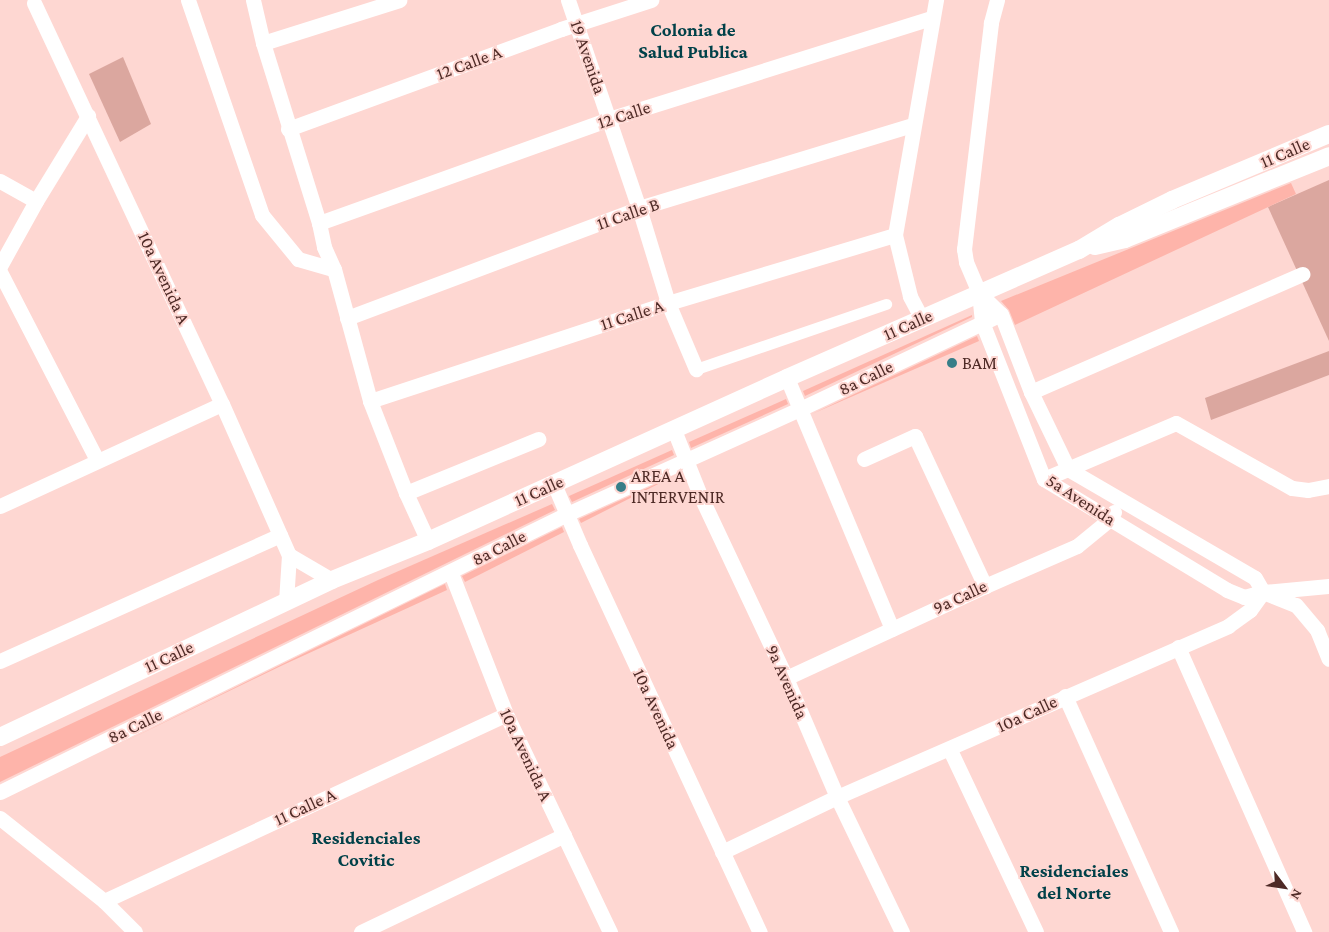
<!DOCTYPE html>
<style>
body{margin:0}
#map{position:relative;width:1329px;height:932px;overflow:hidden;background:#fed7d2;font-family:"Crimson Pro",serif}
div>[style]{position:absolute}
.green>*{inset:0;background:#dba79f}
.building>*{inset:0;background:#feb4aa}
.pedestrian>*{height:11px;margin:-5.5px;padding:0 5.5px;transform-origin:5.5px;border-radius:5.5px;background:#fff}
.minor>*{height:15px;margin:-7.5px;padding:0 7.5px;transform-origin:7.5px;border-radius:7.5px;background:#fff}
.tertiary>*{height:18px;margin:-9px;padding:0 9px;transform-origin:9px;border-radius:9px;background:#fff}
.dots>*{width:14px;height:14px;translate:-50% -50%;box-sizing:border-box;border:2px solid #fed7d2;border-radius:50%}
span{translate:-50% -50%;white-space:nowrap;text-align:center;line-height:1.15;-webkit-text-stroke:4px #fed7d2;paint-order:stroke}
.street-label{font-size:18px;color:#4e2a26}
.poi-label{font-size:18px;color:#4e2a26}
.left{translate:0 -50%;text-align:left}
.neighbourhood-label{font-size:19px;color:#004149;font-weight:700}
.north{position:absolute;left:1259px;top:862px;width:50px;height:50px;-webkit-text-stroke:4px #fed7d2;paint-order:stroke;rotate:121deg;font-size:14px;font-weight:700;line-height:20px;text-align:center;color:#4e2a26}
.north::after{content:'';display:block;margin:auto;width:18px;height:22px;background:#4e2a26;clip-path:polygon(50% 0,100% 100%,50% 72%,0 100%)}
</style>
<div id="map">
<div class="green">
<i style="clip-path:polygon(123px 57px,151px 124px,120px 142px,89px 74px)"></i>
<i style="clip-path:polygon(1329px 180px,1329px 341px,1268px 207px)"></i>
<i style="clip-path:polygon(1329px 351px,1329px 375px,1211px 420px,1205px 398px)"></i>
</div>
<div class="building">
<i style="clip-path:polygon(1291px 183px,1296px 194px,1015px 325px,1009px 310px,1001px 301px)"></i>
<i style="clip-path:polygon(972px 315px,972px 317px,805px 396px,803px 391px)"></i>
<i style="clip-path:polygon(977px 336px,979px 341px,812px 414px)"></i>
<i style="clip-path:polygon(786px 399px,788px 404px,691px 448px,689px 442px)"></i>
<i style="clip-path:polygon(672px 450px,674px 455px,572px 502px,569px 496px)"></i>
<i style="clip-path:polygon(676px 475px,581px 523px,579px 519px)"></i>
<i style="clip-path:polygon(552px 504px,555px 510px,0 782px,0 757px,378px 580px)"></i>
<i style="clip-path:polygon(562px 527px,564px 532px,465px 582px,462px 576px)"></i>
<i style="clip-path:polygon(445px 584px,447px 590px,283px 665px,120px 744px)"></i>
</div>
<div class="pedestrian">
<i style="left:696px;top:369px;width:201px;rotate:-18.9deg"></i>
</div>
<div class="minor">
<i style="left:188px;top:0;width:227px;rotate:71deg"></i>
<i style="left:262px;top:215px;width:57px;rotate:50.7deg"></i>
<i style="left:298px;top:259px;width:37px;rotate:16deg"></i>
<i style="left:253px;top:0;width:44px;rotate:76.9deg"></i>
<i style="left:263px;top:43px;width:189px;rotate:72.7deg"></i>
<i style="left:319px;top:223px;width:25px;rotate:78deg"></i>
<i style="left:324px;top:247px;width:24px;rotate:66deg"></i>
<i style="left:334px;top:269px;width:137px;rotate:74.7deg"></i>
<i style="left:370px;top:401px;width:99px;rotate:68.6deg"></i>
<i style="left:406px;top:493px;width:53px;rotate:65.4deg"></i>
<i style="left:568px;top:0;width:220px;rotate:71.2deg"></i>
<i style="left:639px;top:208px;width:99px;rotate:73deg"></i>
<i style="left:668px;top:303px;width:72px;rotate:67deg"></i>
<i style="left:997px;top:0;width:24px;rotate:105deg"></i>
<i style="left:991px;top:23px;width:228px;rotate:96.8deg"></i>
<i style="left:964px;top:249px;width:13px;rotate:81deg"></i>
<i style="left:966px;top:262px;width:34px;rotate:67deg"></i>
<i style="left:979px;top:293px;width:29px;rotate:84deg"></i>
<i style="left:982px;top:322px;width:169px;rotate:68.5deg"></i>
<i style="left:1044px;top:479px;width:214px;rotate:31.2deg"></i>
<i style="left:1227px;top:590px;width:18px;rotate:22deg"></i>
<i style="left:1244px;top:597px;width:20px;rotate:-15deg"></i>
<i style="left:1263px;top:592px;width:66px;rotate:-5.2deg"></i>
<i style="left:34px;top:3px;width:443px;rotate:64.9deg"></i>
<i style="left:222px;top:404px;width:165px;rotate:66.1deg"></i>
<i style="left:289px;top:555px;width:46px;rotate:93.7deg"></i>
<i style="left:263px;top:43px;width:143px;rotate:-17.5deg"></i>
<i style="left:288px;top:129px;width:291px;rotate:-20.1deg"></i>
<i style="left:561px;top:29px;width:95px;rotate:-17.9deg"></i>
<i style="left:0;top:181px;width:41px;rotate:29.1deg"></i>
<i style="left:319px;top:223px;width:308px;rotate:-19.7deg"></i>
<i style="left:609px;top:119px;width:338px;rotate:-17.4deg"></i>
<i style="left:0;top:266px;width:74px;rotate:-61deg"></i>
<i style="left:36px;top:201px;width:100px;rotate:-58.5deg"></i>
<i style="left:0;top:272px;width:212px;rotate:62.7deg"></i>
<i style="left:979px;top:293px;width:30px;rotate:44deg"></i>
<i style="left:1001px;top:314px;width:84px;rotate:69deg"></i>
<i style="left:1031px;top:392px;width:85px;rotate:64.3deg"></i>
<i style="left:1068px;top:469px;width:216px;rotate:30.2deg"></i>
<i style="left:1255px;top:578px;width:16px;rotate:60deg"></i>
<i style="left:1263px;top:592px;width:35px;rotate:22deg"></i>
<i style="left:1296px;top:605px;width:33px;rotate:50deg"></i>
<i style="left:1317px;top:630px;width:31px;rotate:68deg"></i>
<i style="left:347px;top:318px;width:312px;rotate:-20.6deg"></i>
<i style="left:639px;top:208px;width:286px;rotate:-16.9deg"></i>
<i style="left:922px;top:319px;width:26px;rotate:-118deg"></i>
<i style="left:910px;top:296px;width:63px;rotate:-103.8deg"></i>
<i style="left:895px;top:235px;width:239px;rotate:-80.1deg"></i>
<i style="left:787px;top:378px;width:272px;rotate:67.3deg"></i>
<i style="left:1031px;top:392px;width:296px;rotate:-23.5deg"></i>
<i style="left:370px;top:401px;width:314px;rotate:-18.2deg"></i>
<i style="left:668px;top:303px;width:237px;rotate:-16.7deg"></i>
<i style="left:674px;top:430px;width:70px;rotate:68.2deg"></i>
<i style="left:700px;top:495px;width:202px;rotate:64.8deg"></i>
<i style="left:786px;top:678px;width:129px;rotate:66.8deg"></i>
<i style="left:837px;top:797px;width:150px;rotate:64.3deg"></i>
<i style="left:864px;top:459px;width:56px;rotate:-24.3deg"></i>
<i style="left:915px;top:436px;width:166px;rotate:65deg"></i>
<i style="left:1044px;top:479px;width:143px;rotate:-23deg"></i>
<i style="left:1176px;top:423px;width:133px;rotate:29.3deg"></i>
<i style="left:1292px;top:488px;width:16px;rotate:7deg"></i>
<i style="left:1308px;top:490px;width:21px;rotate:-11deg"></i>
<i style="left:554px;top:484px;width:66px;rotate:66.9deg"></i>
<i style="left:580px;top:545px;width:427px;rotate:65.1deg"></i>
<i style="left:406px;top:493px;width:143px;rotate:-22.2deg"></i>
<i style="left:0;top:506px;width:244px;rotate:-24.7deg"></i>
<i style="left:289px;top:555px;width:50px;rotate:30.2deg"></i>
<i style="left:451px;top:573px;width:151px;rotate:68.7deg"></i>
<i style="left:506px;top:714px;width:242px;rotate:64.5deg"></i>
<i style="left:1178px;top:647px;width:312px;rotate:66.1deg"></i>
<i style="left:0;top:661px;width:307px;rotate:-24.2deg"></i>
<i style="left:786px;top:678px;width:219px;rotate:-24.8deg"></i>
<i style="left:985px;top:586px;width:100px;rotate:-23.5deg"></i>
<i style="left:1077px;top:546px;width:43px;rotate:-39.3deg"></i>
<i style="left:1110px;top:519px;width:8px;rotate:-60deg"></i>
<i style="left:1065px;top:696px;width:259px;rotate:65.8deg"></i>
<i style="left:950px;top:750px;width:201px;rotate:64.7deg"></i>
<i style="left:0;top:792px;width:631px;rotate:-26.12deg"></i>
<i style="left:567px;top:514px;width:256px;rotate:-24.3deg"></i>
<i style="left:800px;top:409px;width:222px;rotate:-25.3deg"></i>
<i style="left:0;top:818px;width:133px;rotate:38.6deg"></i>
<i style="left:104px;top:901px;width:44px;rotate:45deg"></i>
<i style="left:722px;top:852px;width:127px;rotate:-25.6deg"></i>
<i style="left:837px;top:797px;width:427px;rotate:-23.6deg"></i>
<i style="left:1228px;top:626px;width:27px;rotate:-36deg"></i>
<i style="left:1250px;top:610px;width:22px;rotate:-54deg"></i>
<i style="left:104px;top:901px;width:443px;rotate:-24.9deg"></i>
<i style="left:361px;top:932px;width:225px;rotate:-25.5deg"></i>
</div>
<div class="tertiary">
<i style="left:1095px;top:246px;width:31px;rotate:-13deg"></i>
<i style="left:1125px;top:239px;width:220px;rotate:-22.1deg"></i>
<i style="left:0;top:737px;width:367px;rotate:-25.3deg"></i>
<i style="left:332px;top:580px;width:104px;rotate:-22.1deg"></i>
<i style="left:428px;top:541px;width:394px;rotate:-24.4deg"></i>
<i style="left:787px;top:378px;width:319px;rotate:-23.7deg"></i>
<i style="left:1079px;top:250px;width:47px;rotate:-31deg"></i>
<i style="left:1119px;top:226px;width:59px;rotate:-26.1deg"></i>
<i style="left:1172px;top:200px;width:170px;rotate:-22.8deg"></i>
</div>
<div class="dots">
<i style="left:952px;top:363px;background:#377e88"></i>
<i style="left:621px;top:487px;background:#377e88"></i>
</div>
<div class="street-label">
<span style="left:588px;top:57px;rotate:71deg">19 Avenida</span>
<span style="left:469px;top:63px;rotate:-20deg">12 Calle A</span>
<span style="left:624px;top:115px;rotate:-18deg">12 Calle</span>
<span style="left:1285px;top:153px;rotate:-23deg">11 Calle</span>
<span style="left:628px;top:214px;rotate:-19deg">11 Calle B</span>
<span style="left:164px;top:278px;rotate:65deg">10a Avenida A</span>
<span style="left:632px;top:315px;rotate:-18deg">11 Calle A</span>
<span style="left:908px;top:325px;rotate:-24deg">11 Calle</span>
<span style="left:866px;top:378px;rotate:-26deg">8a Calle</span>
<span style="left:539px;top:491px;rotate:-24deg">11 Calle</span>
<span style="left:1081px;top:500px;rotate:33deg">5a Avenida</span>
<span style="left:499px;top:548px;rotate:-27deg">8a Calle</span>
<span style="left:960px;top:597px;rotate:-25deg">9a Calle</span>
<span style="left:169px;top:657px;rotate:-25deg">11 Calle</span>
<span style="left:787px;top:682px;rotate:66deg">9a Avenida</span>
<span style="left:656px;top:709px;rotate:65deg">10a Avenida</span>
<span style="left:1027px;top:714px;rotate:-25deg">10a Calle</span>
<span style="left:135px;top:726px;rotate:-26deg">8a Calle</span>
<span style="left:526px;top:755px;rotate:65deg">10a Avenida A</span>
<span style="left:305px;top:807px;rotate:-25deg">11 Calle A</span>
</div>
<div class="poi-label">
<span class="left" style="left:962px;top:363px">BAM</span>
<span class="left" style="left:631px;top:487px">AREA A<br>INTERVENIR</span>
</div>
<div class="neighbourhood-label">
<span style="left:693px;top:41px">Colonia de<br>Salud Publica</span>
<span style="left:366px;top:849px">Residenciales<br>Covitic</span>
<span style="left:1074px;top:882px">Residenciales<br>del Norte</span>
</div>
<div class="north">N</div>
</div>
